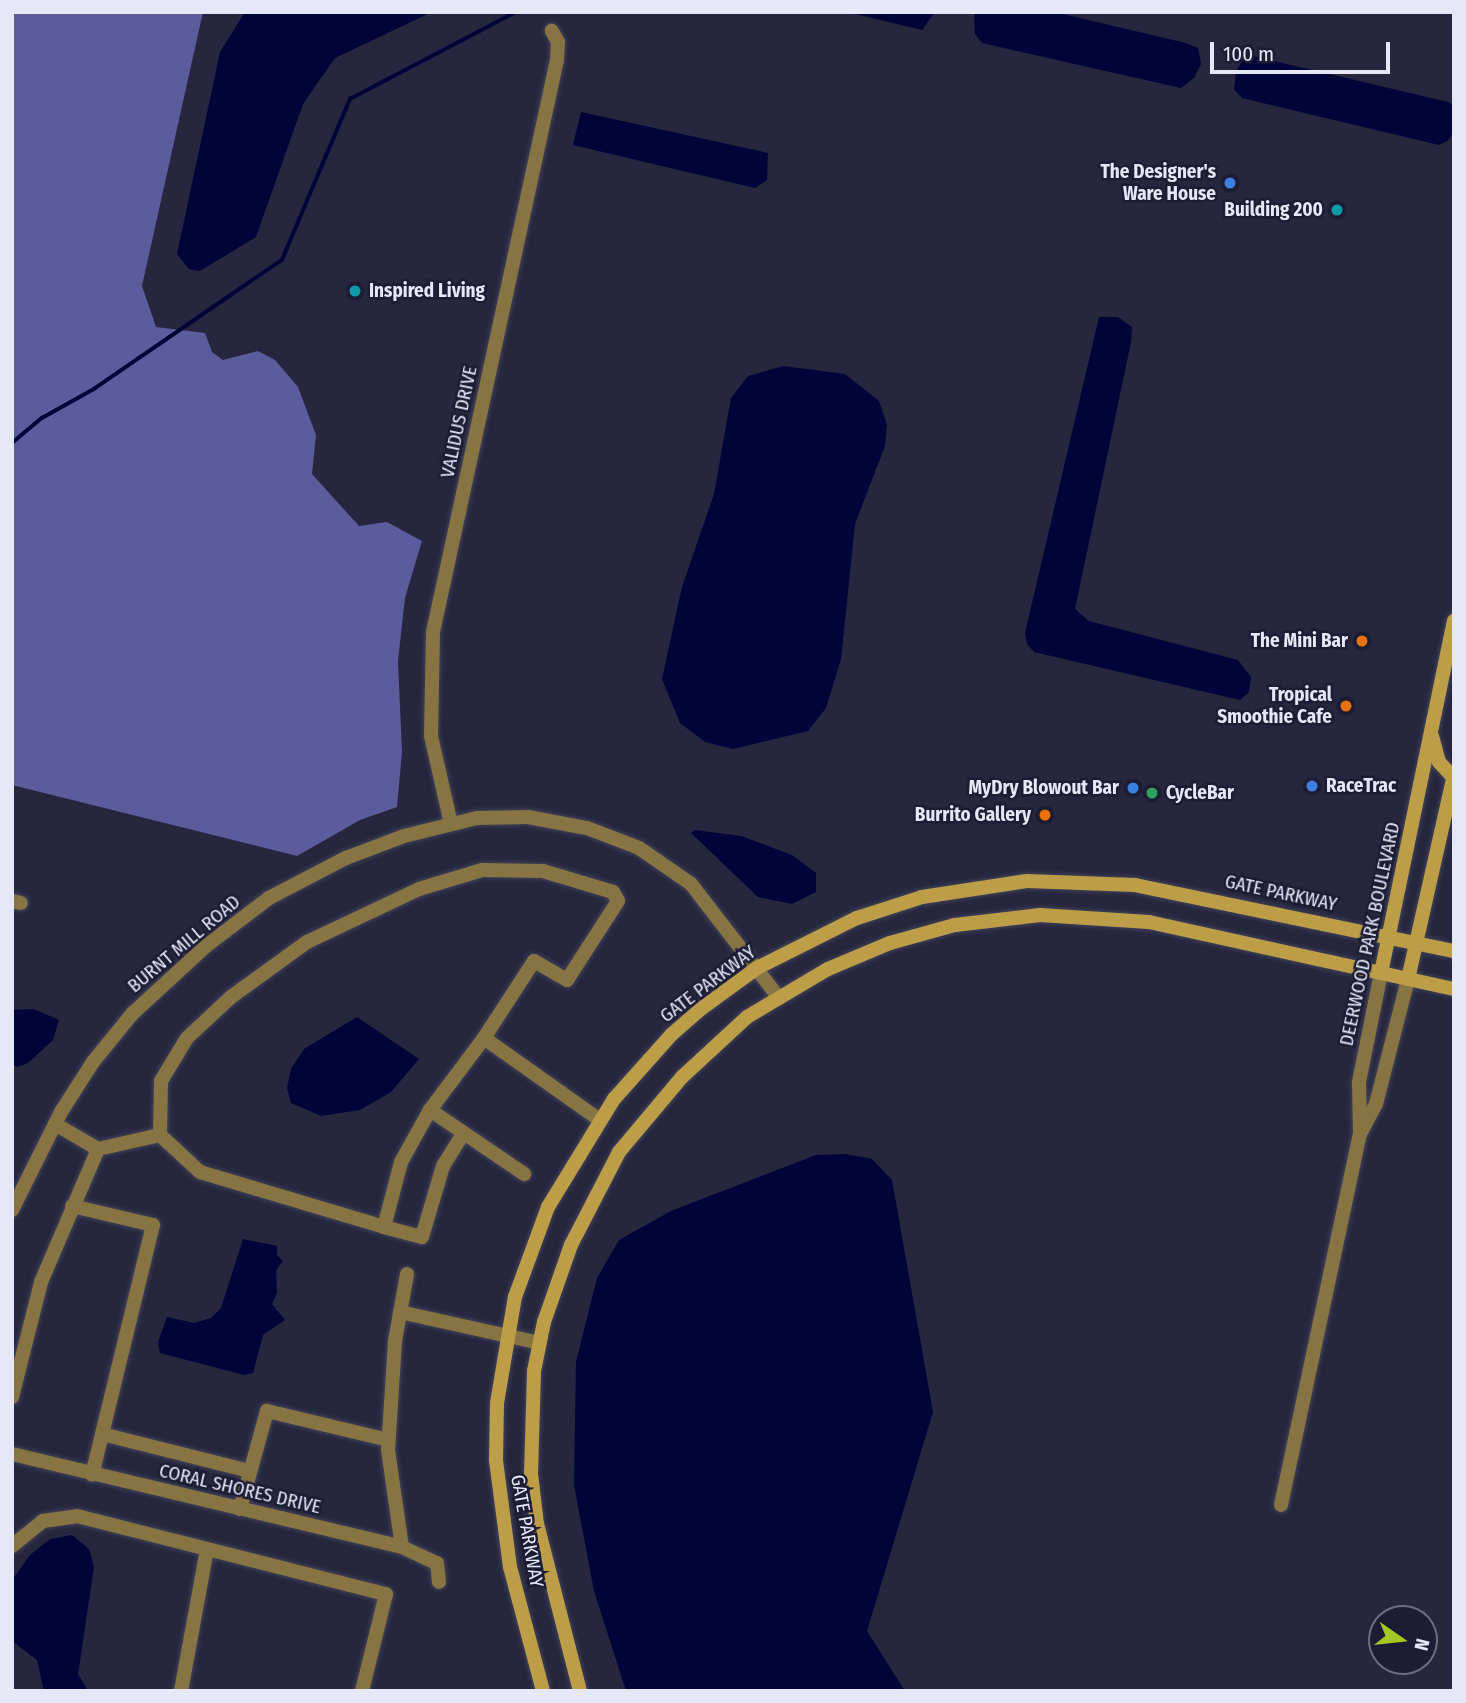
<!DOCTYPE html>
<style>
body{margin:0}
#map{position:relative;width:1466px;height:1703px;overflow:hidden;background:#26263e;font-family:"Fira Sans Condensed",sans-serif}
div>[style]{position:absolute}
.forest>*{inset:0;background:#5c5b9b}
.water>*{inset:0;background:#000439}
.stream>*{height:3.5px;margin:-1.75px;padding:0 1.75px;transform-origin:1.75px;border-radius:1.75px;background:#000439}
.roads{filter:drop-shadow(0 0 2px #414158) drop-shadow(0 0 2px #414158)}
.minor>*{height:14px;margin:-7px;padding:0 7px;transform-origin:7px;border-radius:7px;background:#867442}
.tertiary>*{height:14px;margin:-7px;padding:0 7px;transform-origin:7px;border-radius:7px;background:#867442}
.secondary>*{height:14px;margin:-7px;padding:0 7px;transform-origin:7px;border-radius:7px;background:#bc9e49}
.dots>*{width:19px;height:19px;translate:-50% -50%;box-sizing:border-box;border:4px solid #1c1c34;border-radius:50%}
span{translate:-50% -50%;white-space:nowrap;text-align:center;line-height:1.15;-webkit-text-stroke:5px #1c1c34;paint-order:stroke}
.poi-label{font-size:19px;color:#e6e7f7;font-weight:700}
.right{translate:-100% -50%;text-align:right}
.left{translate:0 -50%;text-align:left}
.street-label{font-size:19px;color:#e6e7f7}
.frame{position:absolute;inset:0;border:14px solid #e6e7f7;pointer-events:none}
.north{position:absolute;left:1368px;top:1605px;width:70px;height:70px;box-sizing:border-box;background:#1c1c34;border:2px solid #6d6d82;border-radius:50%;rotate:104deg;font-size:19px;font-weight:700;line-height:28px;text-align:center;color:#e6e7f7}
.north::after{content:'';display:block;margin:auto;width:24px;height:32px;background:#a5c823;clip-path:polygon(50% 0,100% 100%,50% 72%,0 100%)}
.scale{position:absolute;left:1210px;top:42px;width:180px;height:32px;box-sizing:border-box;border:4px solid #e6e7f7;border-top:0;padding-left:9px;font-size:21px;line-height:24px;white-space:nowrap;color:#e6e7f7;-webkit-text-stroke:5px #1c1c34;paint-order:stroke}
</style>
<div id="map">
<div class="forest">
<i style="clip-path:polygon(12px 12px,203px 12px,142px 286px,156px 327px,205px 333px,212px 352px,223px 360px,258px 351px,275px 360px,298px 387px,316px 435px,312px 474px,359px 526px,387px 522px,422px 541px,405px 598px,398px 661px,402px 752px,397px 807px,360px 820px,297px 856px,12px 785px)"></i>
</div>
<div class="water">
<i style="clip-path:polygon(245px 12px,432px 12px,335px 58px,303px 104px,256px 237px,200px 271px,189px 269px,177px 254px,220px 52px)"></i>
<i style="clip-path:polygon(847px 12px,935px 12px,922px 30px)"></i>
<i style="clip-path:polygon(1054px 12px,1186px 43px,1198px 48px,1201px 64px,1194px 78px,1181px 88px,982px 43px,975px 34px,974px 12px)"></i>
<i style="clip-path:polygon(1253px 56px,1448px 102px,1454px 106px,1454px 130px,1449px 140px,1439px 145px,1242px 98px,1234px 89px,1236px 72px,1242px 61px)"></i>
<i style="clip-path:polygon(581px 112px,768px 153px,767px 180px,755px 188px,573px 145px)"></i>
<i style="clip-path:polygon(1099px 317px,1118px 317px,1132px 327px,1131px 342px,1075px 609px,1089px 621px,1238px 660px,1251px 677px,1249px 692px,1240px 700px,1034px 652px,1027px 644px,1025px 633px)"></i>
<i style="clip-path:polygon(783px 366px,845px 374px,879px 401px,887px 425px,885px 446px,855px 524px,841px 659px,826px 708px,808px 731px,733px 749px,705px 742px,680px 723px,662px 679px,682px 587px,714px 494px,731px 398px,748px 376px)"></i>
<i style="clip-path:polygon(695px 830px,741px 836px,792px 855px,816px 873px,816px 892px,792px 904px,758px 897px,691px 833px)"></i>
<i style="clip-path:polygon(34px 1009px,59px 1020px,53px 1040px,28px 1063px,17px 1067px,12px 1064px,12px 1010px)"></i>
<i style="clip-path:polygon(357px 1017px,419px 1059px,391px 1092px,360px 1110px,321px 1116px,291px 1103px,287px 1088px,291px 1069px,304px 1049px)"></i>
<i style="clip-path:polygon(845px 1154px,872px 1159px,892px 1180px,933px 1412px,867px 1631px,905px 1691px,626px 1691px,594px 1591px,574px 1485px,576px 1362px,597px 1278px,619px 1240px,671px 1211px,816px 1155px)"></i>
<i style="clip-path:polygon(243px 1239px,277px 1246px,277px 1255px,283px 1261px,276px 1270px,277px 1293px,272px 1304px,285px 1320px,263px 1335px,253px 1373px,244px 1375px,160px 1353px,158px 1342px,167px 1317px,194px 1323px,211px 1318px,221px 1308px)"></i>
<i style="clip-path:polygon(72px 1535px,89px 1549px,94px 1567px,78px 1674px,88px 1691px,44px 1691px,37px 1660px,12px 1641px,12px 1580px,30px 1555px,50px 1539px)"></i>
</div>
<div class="stream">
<i style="left:12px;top:443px;width:39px;rotate:-40deg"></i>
<i style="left:42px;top:418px;width:60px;rotate:-29.1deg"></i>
<i style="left:94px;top:389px;width:228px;rotate:-34.5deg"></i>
<i style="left:282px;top:260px;width:175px;rotate:-67.1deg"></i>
<i style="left:350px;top:99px;width:187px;rotate:-27.7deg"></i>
</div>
<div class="roads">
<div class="minor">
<i style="left:451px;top:824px;width:90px;rotate:-102.8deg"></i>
<i style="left:431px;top:736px;width:104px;rotate:-88.9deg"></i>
<i style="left:433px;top:632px;width:585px;rotate:-77.77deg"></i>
<i style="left:557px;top:60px;width:18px;rotate:-87deg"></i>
<i style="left:558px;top:42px;width:13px;rotate:-119deg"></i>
<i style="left:12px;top:901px;width:9px;rotate:13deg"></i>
<i style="left:430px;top:1110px;width:114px;rotate:34.2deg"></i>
<i style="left:55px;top:1124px;width:50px;rotate:30.2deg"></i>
<i style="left:1360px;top:1134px;width:34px;rotate:-62deg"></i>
<i style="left:1376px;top:1104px;width:129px;rotate:-75.6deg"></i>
<i style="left:160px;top:1135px;width:54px;rotate:42.8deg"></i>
<i style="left:200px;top:1172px;width:192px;rotate:16.6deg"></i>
<i style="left:384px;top:1227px;width:67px;rotate:-75.3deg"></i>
<i style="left:401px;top:1162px;width:60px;rotate:-60.9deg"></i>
<i style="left:430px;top:1110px;width:90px;rotate:-53.1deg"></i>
<i style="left:98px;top:1149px;width:64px;rotate:-12.7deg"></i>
<i style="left:160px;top:1135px;width:54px;rotate:-88.9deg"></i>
<i style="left:161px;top:1081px;width:50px;rotate:-58.8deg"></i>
<i style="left:187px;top:1038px;width:60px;rotate:-43deg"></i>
<i style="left:231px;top:997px;width:94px;rotate:-35.9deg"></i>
<i style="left:307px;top:942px;width:124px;rotate:-25.3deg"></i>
<i style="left:419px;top:889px;width:66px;rotate:-16.8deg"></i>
<i style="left:482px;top:870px;width:61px;rotate:0.9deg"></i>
<i style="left:543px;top:871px;width:73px;rotate:16.7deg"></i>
<i style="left:613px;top:892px;width:10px;rotate:61deg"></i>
<i style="left:618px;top:901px;width:94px;rotate:122.8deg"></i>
<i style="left:567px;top:980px;width:38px;rotate:-150deg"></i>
<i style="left:534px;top:961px;width:92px;rotate:123deg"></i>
<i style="left:484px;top:1038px;width:142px;rotate:35.3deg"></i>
<i style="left:72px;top:1206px;width:83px;rotate:13.2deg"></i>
<i style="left:153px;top:1225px;width:257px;rotate:103.7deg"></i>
<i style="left:384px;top:1227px;width:39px;rotate:15deg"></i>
<i style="left:422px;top:1237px;width:74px;rotate:-73.5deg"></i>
<i style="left:443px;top:1166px;width:39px;rotate:-58deg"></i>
<i style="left:400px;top:1312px;width:143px;rotate:12.5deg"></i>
<i style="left:12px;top:1397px;width:119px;rotate:-75.8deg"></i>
<i style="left:41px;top:1282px;width:145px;rotate:-66.8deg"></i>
<i style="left:102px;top:1434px;width:152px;rotate:14.1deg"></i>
<i style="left:12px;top:1454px;width:401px;rotate:13.4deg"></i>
<i style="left:402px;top:1547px;width:38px;rotate:25deg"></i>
<i style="left:437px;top:1563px;width:19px;rotate:84deg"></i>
<i style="left:1281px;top:1505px;width:379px;rotate:-78deg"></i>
<i style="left:1360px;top:1134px;width:52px;rotate:-91.1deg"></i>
<i style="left:1359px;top:1082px;width:111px;rotate:-78.6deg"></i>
<i style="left:240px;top:1509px;width:102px;rotate:-74.6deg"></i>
<i style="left:267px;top:1411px;width:125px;rotate:13.4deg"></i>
<i style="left:12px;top:1546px;width:40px;rotate:-39deg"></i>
<i style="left:43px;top:1521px;width:34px;rotate:-8deg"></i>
<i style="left:77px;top:1516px;width:319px;rotate:14.2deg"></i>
<i style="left:386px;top:1594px;width:100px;rotate:103.9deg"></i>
<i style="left:402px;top:1547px;width:98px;rotate:-98.2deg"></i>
<i style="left:388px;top:1450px;width:109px;rotate:-86.3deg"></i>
<i style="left:395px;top:1341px;width:68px;rotate:-79.8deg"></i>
<i style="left:181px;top:1691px;width:144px;rotate:-79.6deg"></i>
</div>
<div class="tertiary">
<i style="left:12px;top:1210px;width:110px;rotate:-63.4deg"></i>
<i style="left:61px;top:1112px;width:59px;rotate:-57.4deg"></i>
<i style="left:93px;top:1062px;width:62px;rotate:-50.9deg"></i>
<i style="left:132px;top:1014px;width:100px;rotate:-42.6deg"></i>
<i style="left:206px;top:946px;width:79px;rotate:-37.3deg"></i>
<i style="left:269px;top:898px;width:87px;rotate:-27.5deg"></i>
<i style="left:346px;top:858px;width:62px;rotate:-20.8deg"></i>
<i style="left:404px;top:836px;width:75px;rotate:-13.9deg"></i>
<i style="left:477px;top:818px;width:51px;rotate:-1.1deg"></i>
<i style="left:528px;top:817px;width:60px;rotate:10.6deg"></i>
<i style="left:587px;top:828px;width:56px;rotate:21deg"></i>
<i style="left:639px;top:848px;width:63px;rotate:34.7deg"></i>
<i style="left:691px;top:884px;width:144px;rotate:52.3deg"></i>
</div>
<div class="secondary">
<i style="left:1432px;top:736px;width:27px;rotate:75deg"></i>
<i style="left:1439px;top:762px;width:21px;rotate:47deg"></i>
<i style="left:1381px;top:973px;width:360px;rotate:-78.3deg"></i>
<i style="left:1408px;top:979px;width:209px;rotate:-77.3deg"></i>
<i style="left:543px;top:1691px;width:128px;rotate:-104.9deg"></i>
<i style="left:510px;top:1567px;width:108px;rotate:-97.5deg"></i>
<i style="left:496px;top:1460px;width:57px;rotate:-89deg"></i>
<i style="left:497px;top:1403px;width:108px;rotate:-80.4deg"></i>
<i style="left:515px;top:1297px;width:96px;rotate:-69.9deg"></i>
<i style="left:548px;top:1207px;width:127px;rotate:-58.6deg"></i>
<i style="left:614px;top:1099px;width:86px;rotate:-48.3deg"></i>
<i style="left:671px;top:1035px;width:41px;rotate:-41.1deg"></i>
<i style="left:702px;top:1008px;width:68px;rotate:-36deg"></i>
<i style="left:757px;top:968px;width:112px;rotate:-26.6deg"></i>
<i style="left:857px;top:918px;width:68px;rotate:-17.9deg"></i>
<i style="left:922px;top:897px;width:106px;rotate:-8.7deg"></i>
<i style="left:1027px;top:881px;width:108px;rotate:2.1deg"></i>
<i style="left:1135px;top:885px;width:326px;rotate:11.7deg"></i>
<i style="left:580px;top:1691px;width:172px;rotate:-104.4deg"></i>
<i style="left:537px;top:1524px;width:50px;rotate:-96.8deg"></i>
<i style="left:531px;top:1474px;width:103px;rotate:-88.3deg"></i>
<i style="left:534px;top:1371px;width:50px;rotate:-78.5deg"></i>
<i style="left:544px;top:1322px;width:82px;rotate:-70.7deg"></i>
<i style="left:571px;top:1245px;width:105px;rotate:-62.7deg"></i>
<i style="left:619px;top:1152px;width:98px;rotate:-50deg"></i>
<i style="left:682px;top:1077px;width:88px;rotate:-42.7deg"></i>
<i style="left:747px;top:1017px;width:94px;rotate:-30.7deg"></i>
<i style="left:828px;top:969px;width:67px;rotate:-22.8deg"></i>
<i style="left:890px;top:943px;width:67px;rotate:-15.5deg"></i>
<i style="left:955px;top:925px;width:86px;rotate:-6.7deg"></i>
<i style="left:1040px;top:915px;width:109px;rotate:3.7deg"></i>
<i style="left:1149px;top:922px;width:312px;rotate:12.4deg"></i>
</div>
</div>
<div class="dots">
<i style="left:1230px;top:183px;background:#3f7fe0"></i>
<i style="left:1337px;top:210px;background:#0f9aa8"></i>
<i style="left:355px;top:291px;background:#0f9aa8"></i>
<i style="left:1362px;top:641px;background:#e8710a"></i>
<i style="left:1346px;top:706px;background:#e8710a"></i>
<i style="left:1312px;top:786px;background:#3f7fe0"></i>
<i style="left:1133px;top:788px;background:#3f7fe0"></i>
<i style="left:1152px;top:793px;background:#2e9e5b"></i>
<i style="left:1045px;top:815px;background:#e8710a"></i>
</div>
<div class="poi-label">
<span class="right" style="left:1216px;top:183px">The Designer's<br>Ware House</span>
<span class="right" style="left:1323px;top:210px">Building 200</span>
<span class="left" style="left:369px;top:291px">Inspired Living</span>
<span class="right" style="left:1348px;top:641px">The Mini Bar</span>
<span class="right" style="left:1332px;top:706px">Tropical<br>Smoothie Cafe</span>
<span class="left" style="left:1326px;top:786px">RaceTrac</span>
<span class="right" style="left:1119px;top:788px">MyDry Blowout Bar</span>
<span class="left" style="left:1166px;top:793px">CycleBar</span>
<span class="right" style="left:1031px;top:815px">Burrito Gallery</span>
</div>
<div class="street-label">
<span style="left:459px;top:422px;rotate:-78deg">VALIDUS DRIVE</span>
<span style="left:1281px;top:893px;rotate:12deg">GATE PARKWAY</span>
<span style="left:1370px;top:934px;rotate:-78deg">DEERWOOD PARK BOULEVARD</span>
<span style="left:184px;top:944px;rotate:-40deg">BURNT MILL ROAD</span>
<span style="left:708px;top:984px;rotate:-37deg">GATE PARKWAY</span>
<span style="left:240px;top:1489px;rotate:13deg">CORAL SHORES DRIVE</span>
<span style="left:527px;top:1531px;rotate:80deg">GATE PARKWAY</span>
</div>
<div class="frame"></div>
<div class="north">N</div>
<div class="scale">100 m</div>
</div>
